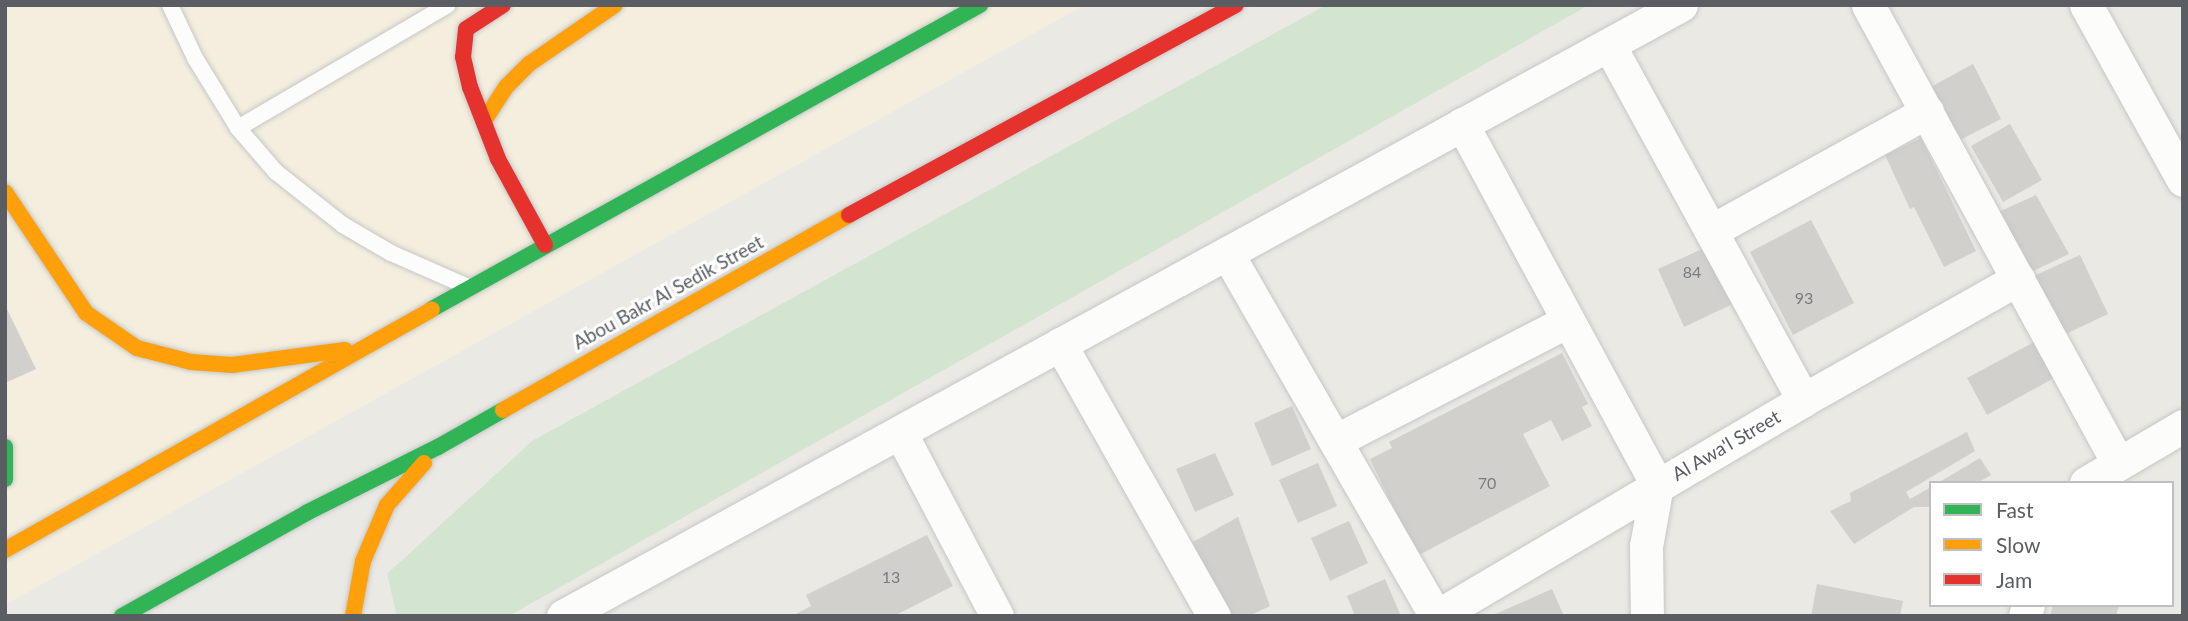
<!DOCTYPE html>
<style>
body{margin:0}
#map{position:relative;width:2188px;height:621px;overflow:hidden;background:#eae9e4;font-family:Lato,sans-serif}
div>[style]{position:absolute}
.commercial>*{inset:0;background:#f3eedd}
.green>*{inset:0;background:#d3e5d0}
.building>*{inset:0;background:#d1d0cd}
.roads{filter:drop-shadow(0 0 2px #c6c7c6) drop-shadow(0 0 2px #c6c7c6)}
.lane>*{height:16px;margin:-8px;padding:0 8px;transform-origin:8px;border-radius:8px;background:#fcfcfb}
.street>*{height:33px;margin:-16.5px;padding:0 16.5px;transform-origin:16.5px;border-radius:16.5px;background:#fcfcfb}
.fast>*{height:16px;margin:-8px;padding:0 8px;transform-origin:8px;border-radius:8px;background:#30b455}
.slow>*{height:16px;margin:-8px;padding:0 8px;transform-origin:8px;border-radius:8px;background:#ff9f0a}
.jam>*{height:16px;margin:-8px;padding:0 8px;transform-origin:8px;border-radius:8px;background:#e5322d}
span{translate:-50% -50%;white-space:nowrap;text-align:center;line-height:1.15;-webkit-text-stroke:6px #fff;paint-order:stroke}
.number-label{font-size:16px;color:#797c7e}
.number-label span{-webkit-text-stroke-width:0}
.street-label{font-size:19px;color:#5a5e62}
.frame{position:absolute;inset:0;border:7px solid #5a5e62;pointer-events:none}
.legend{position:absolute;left:1929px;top:481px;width:245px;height:126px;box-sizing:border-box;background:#fff;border:2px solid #bdbfc0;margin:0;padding:9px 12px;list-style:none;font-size:21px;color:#5a5e62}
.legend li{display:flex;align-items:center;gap:14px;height:35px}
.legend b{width:35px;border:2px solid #bdbfc0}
</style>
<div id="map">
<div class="commercial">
<i style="clip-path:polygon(5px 5px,1085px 5px,5px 605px)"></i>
</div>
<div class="green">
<i style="clip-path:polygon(1326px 5px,1589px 5px,509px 616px,397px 616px,387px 574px,532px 441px)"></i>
</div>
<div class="building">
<i style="clip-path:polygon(1973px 64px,2001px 119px,1956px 142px,1927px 89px)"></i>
<i style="clip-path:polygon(2010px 124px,2042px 180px,2003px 202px,1971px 146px)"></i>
<i style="clip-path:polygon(1921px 138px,1976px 251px,1944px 267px,1914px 207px,1910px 209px,1885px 155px)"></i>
<i style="clip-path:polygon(2036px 195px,2069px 254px,2027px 274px,1994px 214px)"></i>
<i style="clip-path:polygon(1811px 220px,1854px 303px,1793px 335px,1750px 252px)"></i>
<i style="clip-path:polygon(1711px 245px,1737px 302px,1684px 327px,1658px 269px)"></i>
<i style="clip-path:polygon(2080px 255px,2108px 314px,2057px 338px,2029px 278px)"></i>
<i style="clip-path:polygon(5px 305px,36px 369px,5px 383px)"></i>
<i style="clip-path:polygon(2034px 342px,2054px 378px,1987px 415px,1967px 378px)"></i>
<i style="clip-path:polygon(1562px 353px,1588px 404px,1582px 407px,1592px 426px,1562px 441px,1551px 420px,1523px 434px,1550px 486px,1417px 556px,1370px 459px,1392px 448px,1389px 442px)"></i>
<i style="clip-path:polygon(1292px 406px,1311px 449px,1272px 466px,1254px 423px)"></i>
<i style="clip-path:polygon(1967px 432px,1975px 451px,1906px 492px,1910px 499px,1931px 487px,1931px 507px,1914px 507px,1854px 544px,1830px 511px,1851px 501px,1850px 493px)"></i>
<i style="clip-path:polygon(1215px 453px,1234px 495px,1195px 512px,1176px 469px)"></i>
<i style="clip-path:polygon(1980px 458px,1991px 475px,1977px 483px,1938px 483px)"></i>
<i style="clip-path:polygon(1318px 463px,1337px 506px,1298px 523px,1279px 480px)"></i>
<i style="clip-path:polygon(1238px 517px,1270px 606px,1249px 616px,1219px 616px,1193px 542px)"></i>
<i style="clip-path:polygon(1349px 521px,1368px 563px,1330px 581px,1311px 538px)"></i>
<i style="clip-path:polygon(927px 535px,953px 586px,894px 616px,792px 616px,811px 606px,806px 595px)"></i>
<i style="clip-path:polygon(1385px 579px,1401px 616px,1355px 616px,1347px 596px)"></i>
<i style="clip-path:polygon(1817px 584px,1903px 601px,1900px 616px,1811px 616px)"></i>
<i style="clip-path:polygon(1552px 589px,1564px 616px,1491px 616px)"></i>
<i style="clip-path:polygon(2053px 605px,2119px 605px,2116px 616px,2050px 616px)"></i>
</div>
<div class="roads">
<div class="lane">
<i style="left:170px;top:5px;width:59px;rotate:64.7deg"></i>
<i style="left:195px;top:58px;width:82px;rotate:58.4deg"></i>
<i style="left:238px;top:128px;width:58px;rotate:49.2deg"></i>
<i style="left:276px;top:172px;width:85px;rotate:38.3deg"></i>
<i style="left:343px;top:225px;width:56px;rotate:30.3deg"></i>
<i style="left:391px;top:253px;width:82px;rotate:23.7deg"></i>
<i style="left:238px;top:128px;width:243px;rotate:-30.4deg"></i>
</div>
<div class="street">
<i style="left:1868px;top:5px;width:522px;rotate:61.37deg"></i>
<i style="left:2086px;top:5px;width:200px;rotate:61deg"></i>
<i style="left:1609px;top:45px;width:405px;rotate:61.3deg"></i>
<i style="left:1462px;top:124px;width:410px;rotate:61.6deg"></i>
<i style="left:1657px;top:485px;width:62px;rotate:100.2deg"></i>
<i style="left:1646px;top:546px;width:70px;rotate:89.2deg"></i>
<i style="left:1711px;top:231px;width:247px;rotate:-28.9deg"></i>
<i style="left:1227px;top:253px;width:419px;rotate:60.1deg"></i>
<i style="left:1060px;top:344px;width:313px;rotate:60.5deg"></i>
<i style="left:900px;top:432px;width:208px;rotate:62.2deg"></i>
<i style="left:1335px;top:441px;width:261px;rotate:-27.3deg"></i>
<i style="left:2086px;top:483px;width:113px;rotate:-30.4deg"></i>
<i style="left:563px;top:616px;width:1274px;rotate:-28.66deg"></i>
<i style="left:1437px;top:616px;width:425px;rotate:-30.5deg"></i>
<i style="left:1803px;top:400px;width:247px;rotate:-29.4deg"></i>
<i style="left:2025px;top:616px;width:11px;rotate:-75deg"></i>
</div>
<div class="fast">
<i style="left:432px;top:309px;width:627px;rotate:-29.02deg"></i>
<i style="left:5px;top:447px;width:32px;rotate:90deg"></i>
<i style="left:122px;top:616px;width:211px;rotate:-29.2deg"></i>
<i style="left:306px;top:513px;width:148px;rotate:-26.6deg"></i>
<i style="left:438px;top:447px;width:75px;rotate:-29.6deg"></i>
</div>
<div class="slow">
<i style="left:484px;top:121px;width:40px;rotate:-57.1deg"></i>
<i style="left:506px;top:87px;width:33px;rotate:-45deg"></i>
<i style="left:529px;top:64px;width:104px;rotate:-34.5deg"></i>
<i style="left:5px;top:192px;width:146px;rotate:56.2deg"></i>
<i style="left:86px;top:313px;width:62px;rotate:34.5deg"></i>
<i style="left:137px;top:348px;width:56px;rotate:14.5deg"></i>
<i style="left:191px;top:362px;width:41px;rotate:4.2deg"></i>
<i style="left:232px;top:365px;width:114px;rotate:-7.6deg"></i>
<i style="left:503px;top:410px;width:397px;rotate:-29.4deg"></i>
<i style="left:5px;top:550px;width:490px;rotate:-29.4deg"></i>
<i style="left:353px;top:616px;width:56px;rotate:-79.7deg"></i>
<i style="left:363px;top:561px;width:61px;rotate:-66.8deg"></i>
<i style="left:387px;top:505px;width:56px;rotate:-48.6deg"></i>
</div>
<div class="jam">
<i style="left:503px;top:5px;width:44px;rotate:147deg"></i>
<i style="left:466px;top:29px;width:28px;rotate:96deg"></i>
<i style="left:463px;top:57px;width:31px;rotate:77deg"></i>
<i style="left:470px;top:87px;width:77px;rotate:68.7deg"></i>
<i style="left:498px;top:159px;width:98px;rotate:61.3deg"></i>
<i style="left:849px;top:215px;width:440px;rotate:-28.5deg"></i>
</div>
</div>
<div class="number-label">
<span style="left:1692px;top:272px">84</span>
<span style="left:1804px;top:298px">93</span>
<span style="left:1487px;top:483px">70</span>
<span style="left:891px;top:577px">13</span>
</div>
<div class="street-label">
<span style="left:668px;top:292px;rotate:-29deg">Abou Bakr Al Sedik Street</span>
<span style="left:1726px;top:445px;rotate:-30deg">Al Awa'l Street</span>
</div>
<div class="frame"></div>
<ul class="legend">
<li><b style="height:9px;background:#30b455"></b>Fast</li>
<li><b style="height:9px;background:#ff9f0a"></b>Slow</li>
<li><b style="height:9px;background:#e5322d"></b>Jam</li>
</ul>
</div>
